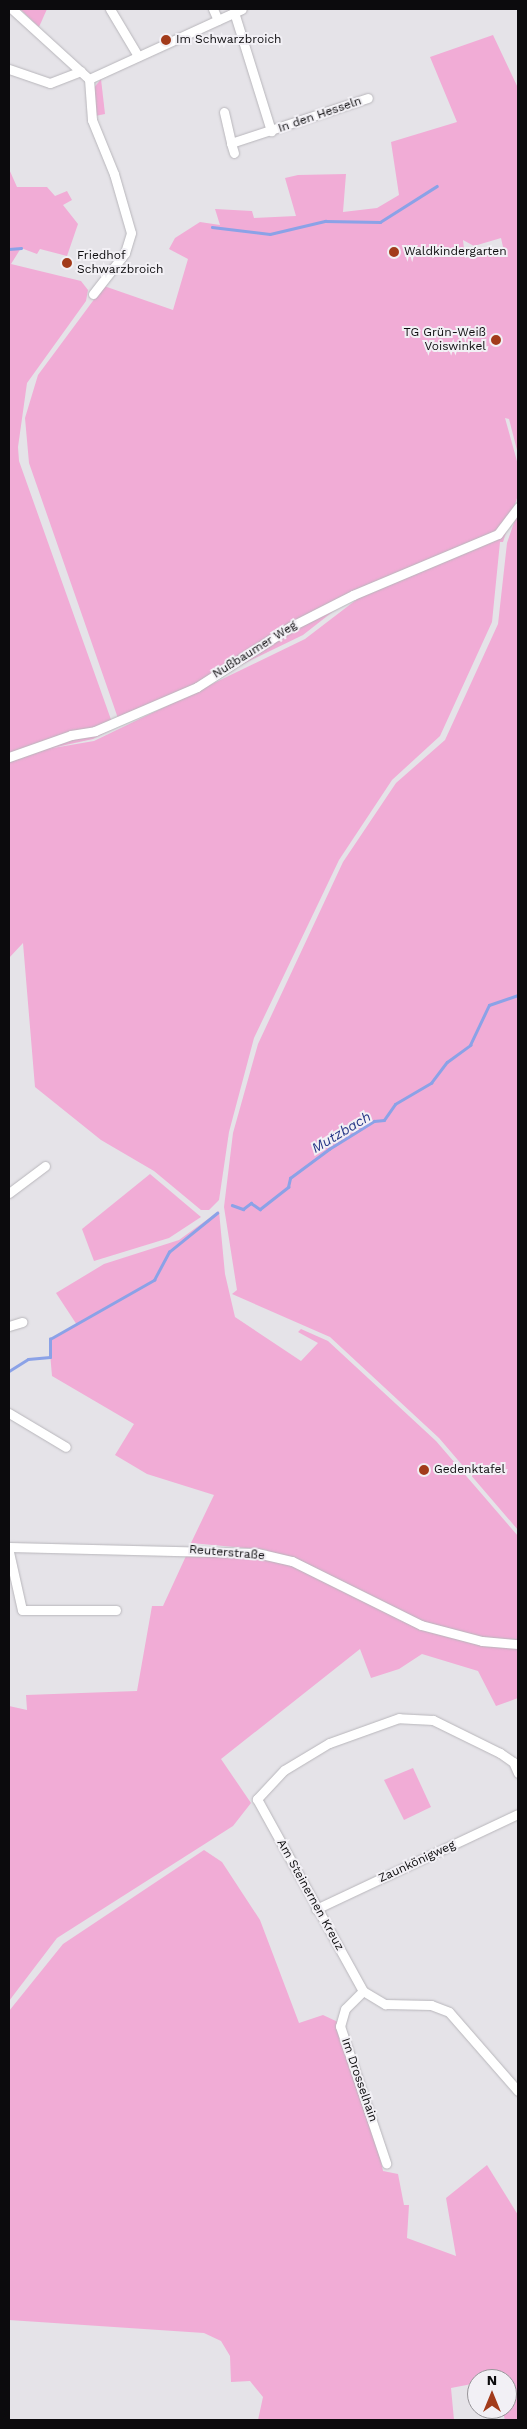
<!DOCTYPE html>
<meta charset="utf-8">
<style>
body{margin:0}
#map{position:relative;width:527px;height:2429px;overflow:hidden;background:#e5e3e8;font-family:"Work Sans",sans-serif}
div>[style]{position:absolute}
.green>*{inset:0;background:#f1acd6}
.stream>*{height:2.5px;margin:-1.25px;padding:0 1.25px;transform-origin:1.25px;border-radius:1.25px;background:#8ba2e7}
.roads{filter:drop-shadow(0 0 1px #b8b6bb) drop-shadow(0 0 1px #b8b6bb)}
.street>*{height:9px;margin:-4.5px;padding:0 4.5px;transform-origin:4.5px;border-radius:4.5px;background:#fff}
.dots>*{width:14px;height:14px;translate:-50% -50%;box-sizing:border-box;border:2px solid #f2f0f5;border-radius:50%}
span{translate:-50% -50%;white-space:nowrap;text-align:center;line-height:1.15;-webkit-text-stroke:4px #f2f0f5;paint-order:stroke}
.poi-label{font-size:12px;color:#0c0b0d}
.left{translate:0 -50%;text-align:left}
.right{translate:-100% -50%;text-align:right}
.street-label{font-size:12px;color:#0c0b0d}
.water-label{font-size:14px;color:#263787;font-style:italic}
.frame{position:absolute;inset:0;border:10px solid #0c0b0d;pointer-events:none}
.north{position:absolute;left:467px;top:2369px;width:50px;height:50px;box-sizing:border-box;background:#f2f0f5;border:1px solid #969498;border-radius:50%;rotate:0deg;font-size:14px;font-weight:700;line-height:20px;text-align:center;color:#0c0b0d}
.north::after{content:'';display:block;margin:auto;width:18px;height:22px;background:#a23b1b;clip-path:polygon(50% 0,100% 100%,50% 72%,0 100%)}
</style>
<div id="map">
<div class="green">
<i style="clip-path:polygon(20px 9px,47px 9px,39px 27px)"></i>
<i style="clip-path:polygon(evenodd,493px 35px,518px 88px,518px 454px,509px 419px,505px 418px,518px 465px,518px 495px,503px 542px,500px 542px,492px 622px,440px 736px,392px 780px,339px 860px,254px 1038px,229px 1132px,219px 1200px,209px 1210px,201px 1210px,154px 1171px,101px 1140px,35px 1087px,23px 943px,9px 958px,9px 169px,17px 187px,47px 187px,55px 196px,67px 191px,72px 200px,63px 205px,78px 224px,67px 256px,40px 249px,37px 254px,21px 248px,11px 264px,81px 281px,88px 290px,86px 301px,27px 383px,18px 447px,19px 461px,114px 728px,93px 739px,47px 749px,94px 741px,305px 639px,373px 587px,354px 595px,303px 635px,120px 724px,29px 463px,25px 418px,38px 375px,104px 286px,173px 310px,188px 259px,169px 249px,175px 238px,200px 222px,220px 225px,215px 209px,252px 211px,254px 218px,296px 216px,285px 178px,298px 175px,346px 174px,343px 212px,377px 208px,399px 195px,391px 142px,457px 122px,430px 57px,493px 35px,501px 238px,503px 247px,465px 258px,463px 240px,474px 246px,501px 238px)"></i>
<i style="clip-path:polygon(101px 79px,105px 114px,95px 116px,93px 89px)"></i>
<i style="clip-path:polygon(518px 511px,518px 1530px,439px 1438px,330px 1337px,232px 1294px,237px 1290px,224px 1207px,233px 1133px,258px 1044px,343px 862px,396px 783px,445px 740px,498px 624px,507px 543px)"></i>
<i style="clip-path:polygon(150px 1174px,201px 1217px,169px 1238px,94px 1261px,82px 1229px)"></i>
<i style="clip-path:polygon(219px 1211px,225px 1274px,235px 1317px,301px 1361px,318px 1343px,298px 1332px,301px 1329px,328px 1341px,436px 1441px,518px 1536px,518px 1698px,496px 1706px,478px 1671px,422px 1654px,399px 1669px,371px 1678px,360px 1649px,221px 1759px,251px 1803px,233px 1826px,57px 1938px,9px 2001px,9px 1706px,27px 1710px,26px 1695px,137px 1691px,152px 1606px,163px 1606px,186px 1556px,267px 1559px,267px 1550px,191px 1543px,214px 1495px,147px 1474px,115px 1455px,134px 1424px,52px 1376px,49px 1341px,77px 1325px,56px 1293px,104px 1264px,179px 1240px)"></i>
<i style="clip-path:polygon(413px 1768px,431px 1807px,404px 1820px,384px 1780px)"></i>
<i style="clip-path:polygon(204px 1850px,222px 1862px,260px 1920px,299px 2023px,323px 2015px,338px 2022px,375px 2133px,383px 2171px,398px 2174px,404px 2205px,409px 2205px,407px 2238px,456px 2256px,446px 2198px,487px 2165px,518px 2215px,518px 2420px,505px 2420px,502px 2409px,507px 2409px,507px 2379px,477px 2379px,477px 2383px,451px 2388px,454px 2420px,258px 2420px,263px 2397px,250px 2381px,231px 2382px,230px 2356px,221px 2341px,204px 2333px,9px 2320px,9px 2011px,63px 1944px)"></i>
</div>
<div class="stream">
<i style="left:212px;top:227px;width:58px;rotate:6.9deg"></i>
<i style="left:270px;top:234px;width:57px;rotate:-13.3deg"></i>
<i style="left:325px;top:221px;width:55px;rotate:1deg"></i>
<i style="left:380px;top:222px;width:67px;rotate:-32.3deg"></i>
<i style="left:9px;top:249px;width:12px;rotate:-5deg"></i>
<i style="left:232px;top:1205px;width:12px;rotate:20deg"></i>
<i style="left:243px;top:1209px;width:10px;rotate:-37deg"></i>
<i style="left:251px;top:1203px;width:11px;rotate:34deg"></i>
<i style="left:260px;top:1209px;width:36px;rotate:-38deg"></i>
<i style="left:288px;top:1187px;width:9px;rotate:-77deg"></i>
<i style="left:290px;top:1178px;width:49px;rotate:-36.6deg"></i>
<i style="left:329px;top:1149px;width:53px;rotate:-31.9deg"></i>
<i style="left:374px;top:1121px;width:10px;rotate:-6deg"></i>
<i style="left:384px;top:1120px;width:19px;rotate:-55deg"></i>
<i style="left:395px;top:1104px;width:42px;rotate:-30.3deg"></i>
<i style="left:431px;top:1083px;width:26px;rotate:-53deg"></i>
<i style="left:447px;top:1062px;width:29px;rotate:-36deg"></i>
<i style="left:470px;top:1045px;width:44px;rotate:-64.6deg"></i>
<i style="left:489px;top:1005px;width:31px;rotate:-19deg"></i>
<i style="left:9px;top:1371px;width:22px;rotate:-32deg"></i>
<i style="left:28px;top:1359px;width:22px;rotate:-5deg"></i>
<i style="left:50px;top:1357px;width:18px;rotate:-90deg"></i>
<i style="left:50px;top:1339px;width:120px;rotate:-29.6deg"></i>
<i style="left:154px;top:1280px;width:32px;rotate:-62deg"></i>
<i style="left:169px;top:1252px;width:62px;rotate:-39.1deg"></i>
</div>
<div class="roads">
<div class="street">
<i style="left:12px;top:9px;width:104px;rotate:42.3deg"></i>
<i style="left:110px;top:9px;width:55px;rotate:59.2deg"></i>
<i style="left:213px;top:9px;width:12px;rotate:66deg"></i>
<i style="left:234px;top:12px;width:125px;rotate:72.7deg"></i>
<i style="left:9px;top:69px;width:43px;rotate:18.9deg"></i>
<i style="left:50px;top:83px;width:33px;rotate:-21deg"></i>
<i style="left:89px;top:79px;width:41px;rotate:85.8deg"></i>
<i style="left:92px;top:120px;width:58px;rotate:67.8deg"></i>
<i style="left:114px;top:174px;width:61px;rotate:73.9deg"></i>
<i style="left:131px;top:233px;width:21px;rotate:107deg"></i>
<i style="left:125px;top:253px;width:52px;rotate:128deg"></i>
<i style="left:89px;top:79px;width:168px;rotate:-24.6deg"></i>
<i style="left:224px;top:112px;width:32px;rotate:77deg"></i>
<i style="left:234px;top:153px;width:10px;rotate:-107deg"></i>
<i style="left:231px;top:143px;width:144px;rotate:-18.2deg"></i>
<i style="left:9px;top:757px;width:66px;rotate:-19.5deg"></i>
<i style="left:71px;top:735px;width:24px;rotate:-9deg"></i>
<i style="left:95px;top:731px;width:111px;rotate:-23.3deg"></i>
<i style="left:197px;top:687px;width:111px;rotate:-32.8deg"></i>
<i style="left:290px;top:627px;width:71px;rotate:-26.9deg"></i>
<i style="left:353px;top:595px;width:157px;rotate:-22.8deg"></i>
<i style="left:498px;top:534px;width:34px;rotate:-53deg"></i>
<i style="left:9px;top:1193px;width:45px;rotate:-36.9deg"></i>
<i style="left:9px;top:1326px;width:14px;rotate:-17deg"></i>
<i style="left:9px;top:1413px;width:66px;rotate:30.8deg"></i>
<i style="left:9px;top:1547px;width:248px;rotate:1.4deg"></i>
<i style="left:257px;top:1553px;width:36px;rotate:13deg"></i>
<i style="left:292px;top:1561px;width:144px;rotate:26.4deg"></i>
<i style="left:421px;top:1625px;width:63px;rotate:14.7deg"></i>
<i style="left:482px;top:1641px;width:36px;rotate:5deg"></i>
<i style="left:9px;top:1552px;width:59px;rotate:77.4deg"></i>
<i style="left:22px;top:1610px;width:94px"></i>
<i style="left:518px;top:1773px;width:12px;rotate:-114deg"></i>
<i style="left:513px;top:1762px;width:16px;rotate:-145deg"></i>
<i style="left:500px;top:1753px;width:75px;rotate:-153.8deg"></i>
<i style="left:433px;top:1720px;width:34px;rotate:-177deg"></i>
<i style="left:399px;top:1718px;width:74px;rotate:160.3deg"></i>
<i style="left:329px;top:1743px;width:52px;rotate:149deg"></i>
<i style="left:284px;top:1770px;width:40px;rotate:133deg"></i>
<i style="left:257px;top:1799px;width:219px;rotate:61.1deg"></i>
<i style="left:363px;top:1991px;width:26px;rotate:31deg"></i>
<i style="left:385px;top:2004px;width:46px;rotate:1.2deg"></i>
<i style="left:431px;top:2005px;width:19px;rotate:21deg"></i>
<i style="left:449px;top:2012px;width:105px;rotate:48.9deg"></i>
<i style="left:316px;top:1909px;width:223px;rotate:-25.2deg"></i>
<i style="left:363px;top:1991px;width:25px;rotate:135deg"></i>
<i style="left:345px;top:2009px;width:18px;rotate:106deg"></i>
<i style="left:340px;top:2026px;width:145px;rotate:71.4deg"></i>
</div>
</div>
<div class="dots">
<i style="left:166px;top:40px;background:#a23b1b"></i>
<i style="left:394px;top:252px;background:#a23b1b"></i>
<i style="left:67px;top:263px;background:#a23b1b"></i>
<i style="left:496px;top:340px;background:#a23b1b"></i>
<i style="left:424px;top:1470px;background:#a23b1b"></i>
</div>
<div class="poi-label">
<span class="left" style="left:176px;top:40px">Im Schwarzbroich</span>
<span class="left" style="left:404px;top:252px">Waldkindergarten</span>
<span class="left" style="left:77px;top:263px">Friedhof<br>Schwarzbroich</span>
<span class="right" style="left:486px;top:340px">TG Grün-Weiß<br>Voiswinkel</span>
<span class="left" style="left:434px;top:1470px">Gedenktafel</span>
</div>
<div class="street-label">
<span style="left:320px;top:115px;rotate:-19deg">In den Hesseln</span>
<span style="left:255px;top:650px;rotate:-32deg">Nußbaumer Weg</span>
<span style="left:227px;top:1553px;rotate:5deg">Reuterstraße</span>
<span style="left:417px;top:1862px;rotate:-25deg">Zaunkönigweg</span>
<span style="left:310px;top:1895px;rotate:61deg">Am Steinernen Kreuz</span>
<span style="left:359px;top:2080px;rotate:71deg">Im Drosselhain</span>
</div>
<div class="water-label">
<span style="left:341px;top:1132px;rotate:-31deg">Mutzbach</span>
</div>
<div class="frame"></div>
<div class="north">N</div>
</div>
